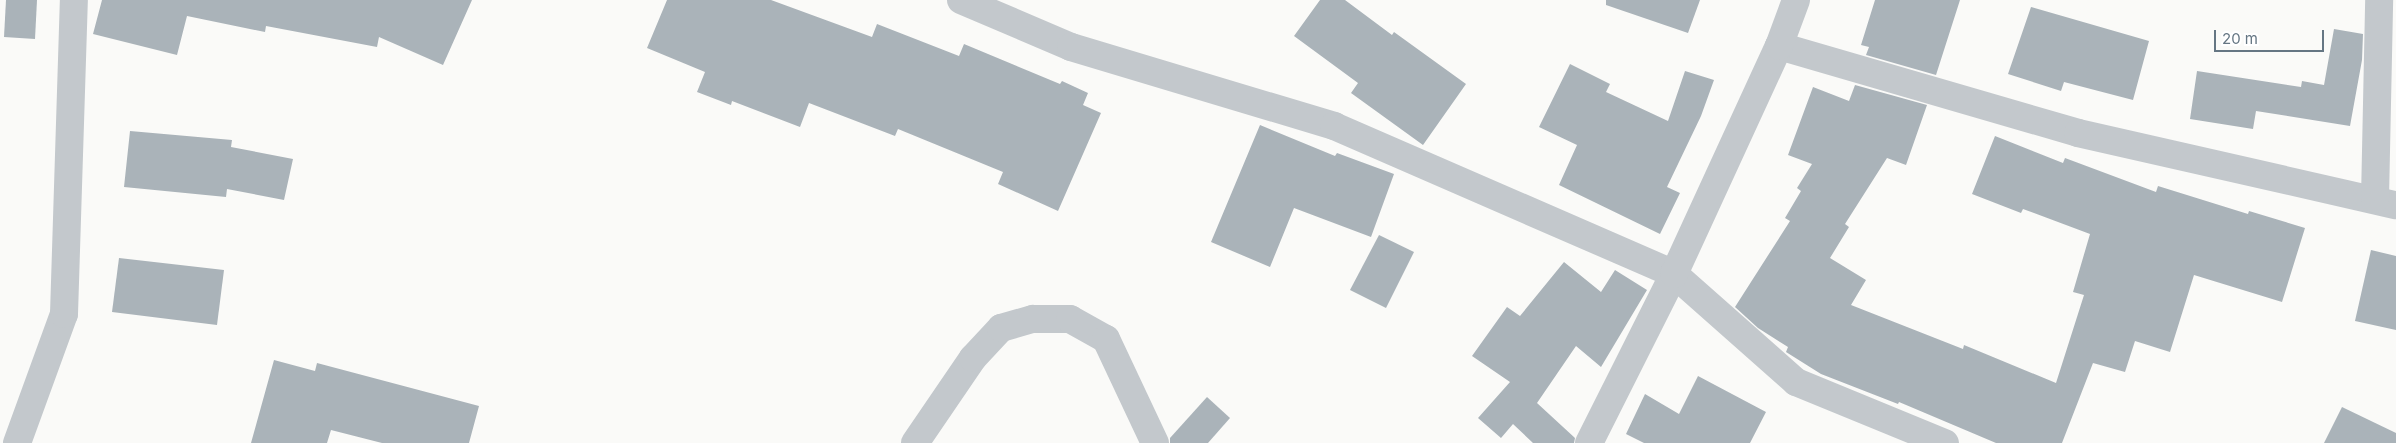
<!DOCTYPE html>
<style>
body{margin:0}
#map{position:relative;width:2396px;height:443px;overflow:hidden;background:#fafaf8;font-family:Inter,sans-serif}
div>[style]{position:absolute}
.building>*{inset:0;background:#aab3b9}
.street>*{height:28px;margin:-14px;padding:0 14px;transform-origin:14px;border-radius:14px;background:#c3c8cc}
span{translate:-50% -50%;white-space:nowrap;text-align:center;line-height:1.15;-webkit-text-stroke:5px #fff;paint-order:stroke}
.scale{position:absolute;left:2214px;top:30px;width:110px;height:22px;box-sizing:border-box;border:2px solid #657683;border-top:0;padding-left:6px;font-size:15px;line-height:18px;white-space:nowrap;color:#657683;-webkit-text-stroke:4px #fff;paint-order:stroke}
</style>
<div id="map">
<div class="building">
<i style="clip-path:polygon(6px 0,37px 0,35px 39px,4px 37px)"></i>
<i style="clip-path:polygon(102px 0,472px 0,443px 65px,379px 37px,377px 47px,266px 26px,265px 32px,187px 16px,177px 55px,93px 34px)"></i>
<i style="clip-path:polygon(667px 0,771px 0,872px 37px,877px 24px,959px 56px,964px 44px,1060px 84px,1062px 81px,1088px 93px,1083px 105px,1101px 113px,1058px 211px,998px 184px,1003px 172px,898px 129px,895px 136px,809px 103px,800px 127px,732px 101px,731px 105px,697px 92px,705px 72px,647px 48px)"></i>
<i style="clip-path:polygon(1320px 0,1345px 0,1392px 35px,1394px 32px,1466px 84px,1423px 145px,1351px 93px,1358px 83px,1294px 36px)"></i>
<i style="clip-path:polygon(1606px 0,1700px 0,1688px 33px,1606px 5px)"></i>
<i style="clip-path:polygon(1875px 0,1960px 0,1936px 75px,1866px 55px,1869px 47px,1861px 45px)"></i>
<i style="clip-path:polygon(2031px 7px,2149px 41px,2133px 100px,2064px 82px,2061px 91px,2008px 74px)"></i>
<i style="clip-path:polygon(2334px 29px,2363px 34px,2362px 60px,2350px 126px,2256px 111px,2253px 129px,2190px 119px,2197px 71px,2301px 87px,2302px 81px,2324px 85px)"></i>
<i style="clip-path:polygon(1570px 64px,1610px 84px,1606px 92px,1668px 121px,1685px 71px,1714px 80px,1701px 116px,1667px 187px,1680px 193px,1660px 234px,1559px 185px,1577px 145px,1539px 127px)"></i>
<i style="clip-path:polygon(1855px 85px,1927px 105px,1906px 165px,1887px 158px,1845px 224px,1849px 227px,1830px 258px,1866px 280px,1851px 305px,1963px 349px,1964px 345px,2056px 383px,2084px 295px,2073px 292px,2090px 234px,2023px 209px,2021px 213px,1972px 194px,1995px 136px,2063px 163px,2065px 158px,2156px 192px,2158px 186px,2248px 214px,2249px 211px,2305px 228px,2282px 302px,2194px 275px,2170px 352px,2135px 341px,2125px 372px,2093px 363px,2062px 443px,1996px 443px,1899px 402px,1898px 404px,1821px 374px,1786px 352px,1788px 347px,1758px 328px,1735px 307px,1790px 221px,1785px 218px,1801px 191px,1797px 188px,1812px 164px,1788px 155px,1813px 87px,1849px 101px)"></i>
<i style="clip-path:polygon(1260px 125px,1335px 156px,1337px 153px,1394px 174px,1371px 237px,1294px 208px,1270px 267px,1211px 242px)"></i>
<i style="clip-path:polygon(130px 131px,232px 140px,231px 147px,293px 159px,284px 200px,227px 189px,226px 197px,124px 187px)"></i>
<i style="clip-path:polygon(1379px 235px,1414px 252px,1386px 308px,1350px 290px)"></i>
<i style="clip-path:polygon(2371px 250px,2396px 256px,2396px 330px,2355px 321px)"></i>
<i style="clip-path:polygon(119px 258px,224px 270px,217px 325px,112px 312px)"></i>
<i style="clip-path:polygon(1564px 262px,1601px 292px,1615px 270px,1647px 290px,1601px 367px,1576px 346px,1537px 403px,1575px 438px,1574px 443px,1533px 443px,1513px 424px,1501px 438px,1478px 418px,1510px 382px,1472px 356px,1507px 307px,1520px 316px)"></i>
<i style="clip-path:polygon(274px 360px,315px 371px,317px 363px,479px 406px,469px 443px,382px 443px,331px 430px,327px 443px,251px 443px)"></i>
<i style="clip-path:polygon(1698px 376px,1766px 412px,1750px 443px,1644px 443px,1626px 434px,1645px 394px,1679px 414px)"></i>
<i style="clip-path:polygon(1207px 397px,1230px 418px,1208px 443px,1170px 443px,1170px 438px)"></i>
<i style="clip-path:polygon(2342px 407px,2396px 433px,2396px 443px,2324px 443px)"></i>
</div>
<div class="street">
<i style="left:961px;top:0;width:120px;rotate:23.1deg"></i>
<i style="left:1071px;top:47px;width:275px;rotate:16.7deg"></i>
<i style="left:1334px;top:126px;width:371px;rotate:23.5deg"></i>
<i style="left:1674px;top:274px;width:163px;rotate:41.5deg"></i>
<i style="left:1796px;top:382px;width:161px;rotate:22.3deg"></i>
<i style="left:1779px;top:46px;width:311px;rotate:16.2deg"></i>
<i style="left:2078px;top:133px;width:326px;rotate:12.8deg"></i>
<i style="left:2375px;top:199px;width:199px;rotate:-88.8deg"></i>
<i style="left:17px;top:443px;width:137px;rotate:-70deg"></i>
<i style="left:64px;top:314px;width:314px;rotate:-88.2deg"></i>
<i style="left:915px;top:443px;width:103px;rotate:-55.7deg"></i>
<i style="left:973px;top:358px;width:41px;rotate:-47deg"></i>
<i style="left:1001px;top:328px;width:33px;rotate:-16deg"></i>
<i style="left:1033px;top:319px;width:37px"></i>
<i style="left:1070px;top:319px;width:41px;rotate:29.1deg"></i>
<i style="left:1106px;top:339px;width:115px;rotate:64.8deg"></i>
<i style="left:1589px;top:443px;width:189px;rotate:-63.3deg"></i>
<i style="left:1674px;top:274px;width:251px;rotate:-65.3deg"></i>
<i style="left:1779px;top:46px;width:49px;rotate:-69.7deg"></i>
</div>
<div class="scale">20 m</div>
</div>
